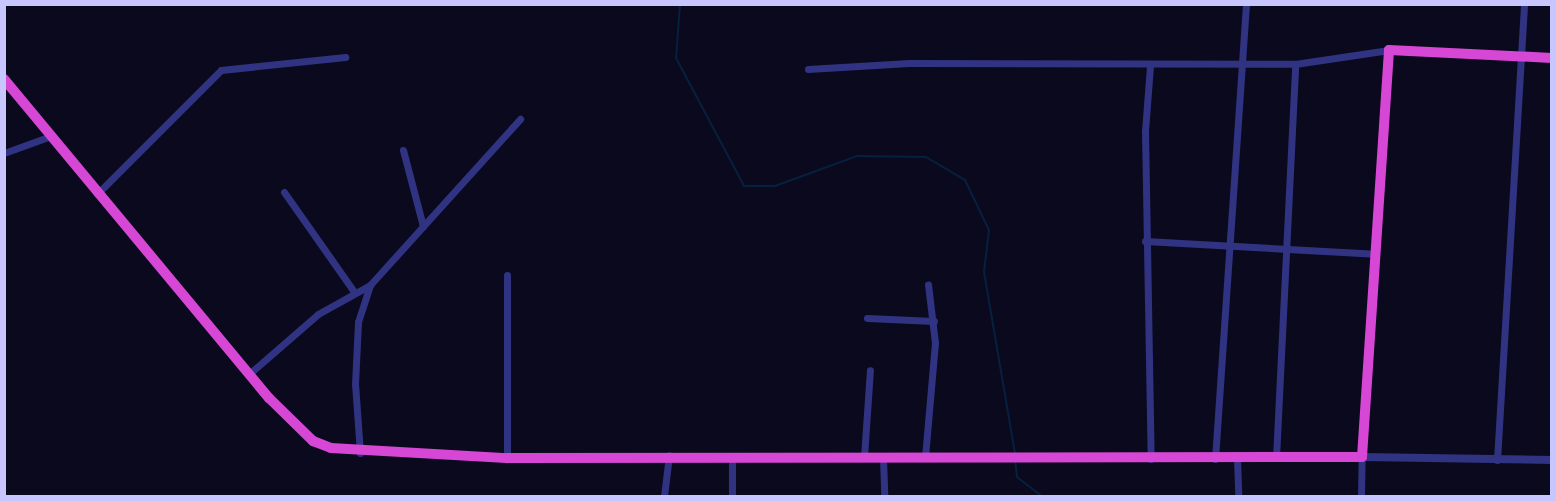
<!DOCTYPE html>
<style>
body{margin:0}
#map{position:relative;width:1556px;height:501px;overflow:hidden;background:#0b091d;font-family:Barlow,sans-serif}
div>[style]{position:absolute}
.stream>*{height:2px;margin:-1px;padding:0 1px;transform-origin:1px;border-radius:1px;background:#062040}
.minor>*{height:7px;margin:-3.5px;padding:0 3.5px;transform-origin:3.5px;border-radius:3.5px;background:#303381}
.tertiary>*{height:8px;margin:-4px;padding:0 4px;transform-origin:4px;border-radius:4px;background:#303381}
.trunk>*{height:10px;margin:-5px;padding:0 5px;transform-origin:5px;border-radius:5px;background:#d647d5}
span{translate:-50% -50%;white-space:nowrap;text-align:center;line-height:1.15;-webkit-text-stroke:4.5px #0b091d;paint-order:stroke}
.frame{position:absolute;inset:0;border:6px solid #c8c6ff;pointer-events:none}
</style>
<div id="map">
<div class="stream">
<i style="left:680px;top:4px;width:54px;rotate:94.2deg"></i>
<i style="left:676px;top:58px;width:145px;rotate:62deg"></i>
<i style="left:744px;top:186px;width:31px"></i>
<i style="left:775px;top:186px;width:87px;rotate:-20.1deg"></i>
<i style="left:857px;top:156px;width:69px;rotate:0.8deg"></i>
<i style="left:926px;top:157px;width:45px;rotate:30.5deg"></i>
<i style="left:965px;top:180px;width:55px;rotate:64.4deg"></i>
<i style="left:989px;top:230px;width:42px;rotate:96.8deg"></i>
<i style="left:984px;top:272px;width:185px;rotate:80.3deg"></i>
<i style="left:1015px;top:460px;width:17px;rotate:83deg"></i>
<i style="left:1017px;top:477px;width:31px;rotate:38deg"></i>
</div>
<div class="minor">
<i style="left:1150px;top:66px;width:65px;rotate:94.4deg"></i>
<i style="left:1145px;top:131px;width:328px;rotate:89deg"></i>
<i style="left:808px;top:69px;width:101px;rotate:-3.4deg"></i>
<i style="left:909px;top:63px;width:386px;rotate:0.1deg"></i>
<i style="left:1295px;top:64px;width:95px;rotate:-8.5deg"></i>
<i style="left:403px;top:150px;width:79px;rotate:75.3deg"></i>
<i style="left:4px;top:153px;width:47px;rotate:-20deg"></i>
<i style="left:284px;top:192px;width:120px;rotate:54.9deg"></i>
<i style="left:97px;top:194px;width:175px;rotate:-45deg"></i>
<i style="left:221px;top:70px;width:125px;rotate:-6deg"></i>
<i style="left:1145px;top:241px;width:230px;rotate:3.2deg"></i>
<i style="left:507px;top:275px;width:183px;rotate:90deg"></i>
<i style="left:867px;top:318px;width:67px;rotate:2.6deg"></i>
<i style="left:249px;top:374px;width:91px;rotate:-41deg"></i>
<i style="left:318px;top:314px;width:60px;rotate:-29.1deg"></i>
<i style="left:370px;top:285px;width:224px;rotate:-47.9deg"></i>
<i style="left:360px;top:453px;width:69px;rotate:-94.1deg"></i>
<i style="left:355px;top:384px;width:62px;rotate:-87.2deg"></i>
<i style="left:358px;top:322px;width:39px;rotate:-72deg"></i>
<i style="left:864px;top:457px;width:87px;rotate:-86.1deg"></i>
<i style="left:925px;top:457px;width:114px;rotate:-85deg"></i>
<i style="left:935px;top:343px;width:59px;rotate:-96.8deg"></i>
<i style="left:732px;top:458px;width:38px;rotate:90deg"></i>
<i style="left:883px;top:458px;width:38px;rotate:88deg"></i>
<i style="left:1237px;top:458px;width:38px;rotate:88deg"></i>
<i style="left:1276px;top:458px;width:394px;rotate:-87.2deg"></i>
<i style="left:1215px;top:459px;width:456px;rotate:-86.1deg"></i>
<i style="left:1497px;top:460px;width:457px;rotate:-86.6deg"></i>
<i style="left:664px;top:496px;width:41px;rotate:-83deg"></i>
<i style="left:1361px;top:496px;width:39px;rotate:-89deg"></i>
</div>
<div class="tertiary">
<i style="left:1362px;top:457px;width:190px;rotate:0.9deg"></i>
</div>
<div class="trunk">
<i style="left:4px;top:79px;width:415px;rotate:50.3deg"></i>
<i style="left:269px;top:398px;width:62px;rotate:44.3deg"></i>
<i style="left:313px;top:441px;width:19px;rotate:21deg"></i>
<i style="left:331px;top:448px;width:176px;rotate:3.3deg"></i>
<i style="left:507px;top:458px;width:855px;rotate:-0.07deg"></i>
<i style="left:1362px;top:457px;width:408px;rotate:-86.2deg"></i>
<i style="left:1389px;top:50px;width:163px;rotate:2.8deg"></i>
</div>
<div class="frame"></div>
</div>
